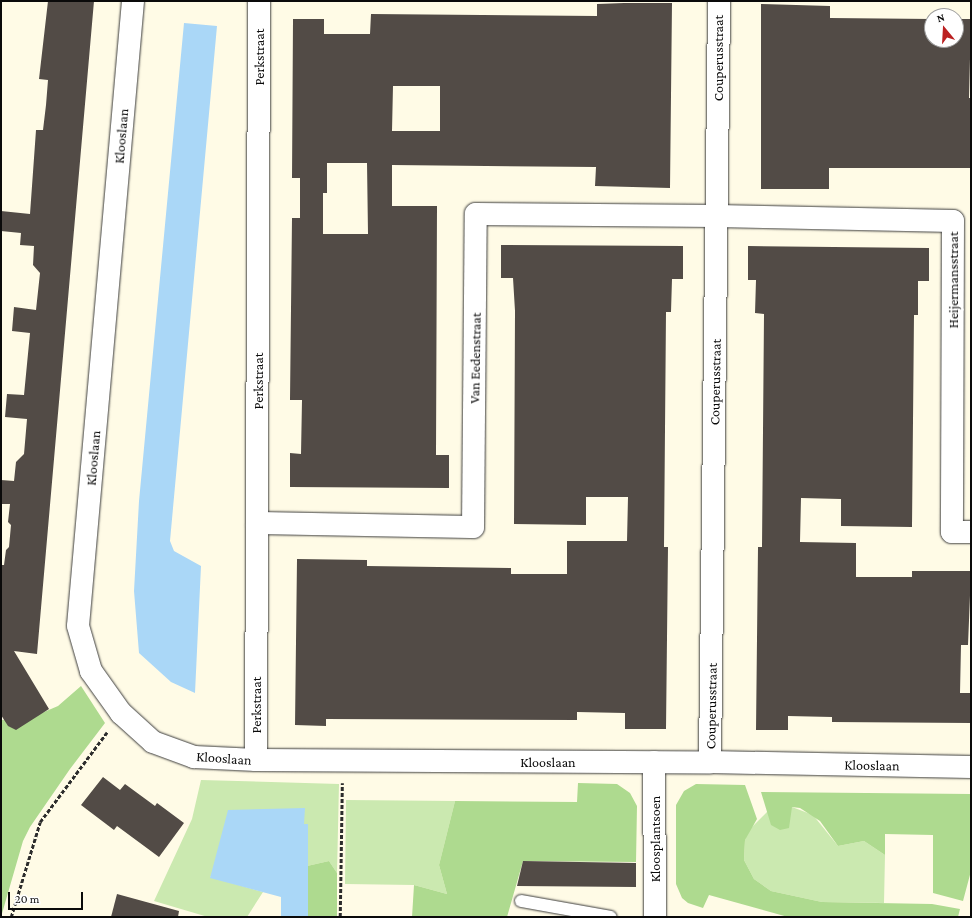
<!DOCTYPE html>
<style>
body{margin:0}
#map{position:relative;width:972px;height:918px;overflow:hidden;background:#fffbe6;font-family:"Crimson Pro",serif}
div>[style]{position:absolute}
.green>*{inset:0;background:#cbe9b0}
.forest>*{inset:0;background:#aeda8f}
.water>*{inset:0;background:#aad7f7}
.building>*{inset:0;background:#524b46}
.path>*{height:2.5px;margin-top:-1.25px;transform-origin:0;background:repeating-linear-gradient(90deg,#2c2c2c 0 4px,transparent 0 6px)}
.roads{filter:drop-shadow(0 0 1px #3d3d3d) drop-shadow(0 0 1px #3d3d3d)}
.lane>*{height:12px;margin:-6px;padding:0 6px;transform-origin:6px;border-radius:6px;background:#fff}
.street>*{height:22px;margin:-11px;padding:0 11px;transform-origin:11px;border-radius:11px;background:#fff}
span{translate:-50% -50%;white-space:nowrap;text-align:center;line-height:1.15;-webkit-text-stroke:4px #fff;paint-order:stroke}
.street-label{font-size:14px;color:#0a0a0a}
.frame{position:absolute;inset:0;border:2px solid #0a0a0a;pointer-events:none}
.north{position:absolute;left:924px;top:8px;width:40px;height:40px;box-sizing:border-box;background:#fff;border:1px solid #9d9d9d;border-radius:50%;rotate:342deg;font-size:11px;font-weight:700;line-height:16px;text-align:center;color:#0a0a0a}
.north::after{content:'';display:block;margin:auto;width:14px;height:18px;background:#bb2021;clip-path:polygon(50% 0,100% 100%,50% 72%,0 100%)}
.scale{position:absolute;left:8px;top:892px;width:75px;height:18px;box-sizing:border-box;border:2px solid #0a0a0a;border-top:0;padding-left:5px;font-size:12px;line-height:14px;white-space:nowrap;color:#0a0a0a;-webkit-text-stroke:3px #fff;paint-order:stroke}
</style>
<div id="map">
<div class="green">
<i style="clip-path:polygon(201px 780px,339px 784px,337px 873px,329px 861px,307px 866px,308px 824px,304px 824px,210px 877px,263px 892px,247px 917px,208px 917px,154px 901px,192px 819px)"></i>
<i style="clip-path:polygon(346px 800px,455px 801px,439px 865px,447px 894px,414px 885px,345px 884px)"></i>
<i style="clip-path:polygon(792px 807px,813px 815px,838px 846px,864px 841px,885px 855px,884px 903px,822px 902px,771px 891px,754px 879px,744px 860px,745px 840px,748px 831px,767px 812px)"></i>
</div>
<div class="forest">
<i style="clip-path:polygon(81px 686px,105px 723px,70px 769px,30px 827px,23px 841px,1px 917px,1px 720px,30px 718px,58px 706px)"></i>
<i style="clip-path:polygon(578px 783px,617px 784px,630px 793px,637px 806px,636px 862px,523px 861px,507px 917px,412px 917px,414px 885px,447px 894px,439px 865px,455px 801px,577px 802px)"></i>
<i style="clip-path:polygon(696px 784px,745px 785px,757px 819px,745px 840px,744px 860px,754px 879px,771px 891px,822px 902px,932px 904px,960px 909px,958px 917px,788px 917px,709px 895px,703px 908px,688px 903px,682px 898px,676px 884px,676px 805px,684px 791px)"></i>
<i style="clip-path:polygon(761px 792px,971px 794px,971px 871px,963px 901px,933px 893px,933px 835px,885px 834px,885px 855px,864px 841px,838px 846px,820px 821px,800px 808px,792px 807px,789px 828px,780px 830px,771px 825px)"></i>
<i style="clip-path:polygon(329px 861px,337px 873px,337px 917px,308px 917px,307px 866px)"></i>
</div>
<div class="water">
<i style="clip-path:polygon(184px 23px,217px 26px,170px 541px,174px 551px,201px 566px,195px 693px,171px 682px,139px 653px,134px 591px,139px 501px)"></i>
<i style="clip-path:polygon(305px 808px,304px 824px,308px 824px,308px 917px,281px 917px,281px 897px,210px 878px,228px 810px)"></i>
</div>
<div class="building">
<i style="clip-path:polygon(48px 1px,94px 1px,37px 654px,14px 651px,49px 709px,16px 730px,8px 726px,1px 715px,1px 565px,4px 565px,6px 550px,9px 547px,11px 525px,8px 522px,10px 504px,1px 504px,1px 480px,14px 481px,16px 462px,24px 454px,27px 419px,5px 417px,7px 394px,24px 395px,30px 333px,12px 331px,14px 307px,36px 310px,40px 273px,33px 265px,34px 246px,20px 245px,21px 233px,1px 231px,1px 211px,30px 214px,36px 130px,43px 130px,46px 105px,48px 80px,39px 79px)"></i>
<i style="clip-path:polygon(evenodd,624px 3px,672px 3px,670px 188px,595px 186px,596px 167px,392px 165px,392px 206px,437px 206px,436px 455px,449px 455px,449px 488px,290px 487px,290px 453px,301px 454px,302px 400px,290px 400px,292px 218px,300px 218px,300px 178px,292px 178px,293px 19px,324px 19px,324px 34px,370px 34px,371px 14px,597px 16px,597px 4px,624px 3px,393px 86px,440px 86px,440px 131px,392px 131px,393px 86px,624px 3px,327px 163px,367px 163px,368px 234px,323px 234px,323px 193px,327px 193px,327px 163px)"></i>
<i style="clip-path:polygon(761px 4px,830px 6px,830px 18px,932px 19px,932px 40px,956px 40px,956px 19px,971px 19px,969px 98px,971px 98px,971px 168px,829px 168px,829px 189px,761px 189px)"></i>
<i style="clip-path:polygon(501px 245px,683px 246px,683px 279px,672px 279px,671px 312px,666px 312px,664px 547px,668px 547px,666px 729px,625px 729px,625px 713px,577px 712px,577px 720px,326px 719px,326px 726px,295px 725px,297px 559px,367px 560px,367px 566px,511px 568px,511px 574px,567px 574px,567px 541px,627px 541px,628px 497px,586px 497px,586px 525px,514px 524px,515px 311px,513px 278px,501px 278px)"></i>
<i style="clip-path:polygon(748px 246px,929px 248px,929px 281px,918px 281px,918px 315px,914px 315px,912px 527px,841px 526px,841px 499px,801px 498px,800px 542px,856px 543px,856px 577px,912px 577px,912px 571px,971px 571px,968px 645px,961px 645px,960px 693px,971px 693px,971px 723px,832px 722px,832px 717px,788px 716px,788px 730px,756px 730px,758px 547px,762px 547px,764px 314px,755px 313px,756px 280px,748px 280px)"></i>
<i style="clip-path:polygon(103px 777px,120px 790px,125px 784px,155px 806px,157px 803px,184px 823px,159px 857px,117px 826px,114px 830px,81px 805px)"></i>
<i style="clip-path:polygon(523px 861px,636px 863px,636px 887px,517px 886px)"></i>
<i style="clip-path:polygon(117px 894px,179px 911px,178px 917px,111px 917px)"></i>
</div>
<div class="path">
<i style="left:11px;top:917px;width:99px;rotate:-73deg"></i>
<i style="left:40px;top:822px;width:112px;rotate:-53.3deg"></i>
<i style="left:340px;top:917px;width:134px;rotate:-89.1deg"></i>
</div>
<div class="roads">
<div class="lane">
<i style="left:521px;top:901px;width:91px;rotate:10.1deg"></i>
</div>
<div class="street">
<i style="left:133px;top:1px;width:627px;rotate:95.03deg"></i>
<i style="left:78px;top:626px;width:47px;rotate:73.9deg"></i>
<i style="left:91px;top:671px;width:52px;rotate:54.5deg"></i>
<i style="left:121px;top:713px;width:43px;rotate:42.2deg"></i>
<i style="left:153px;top:742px;width:44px;rotate:20.1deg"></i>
<i style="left:194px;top:757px;width:62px;rotate:2.8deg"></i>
<i style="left:256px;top:760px;width:454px;rotate:0.3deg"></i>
<i style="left:710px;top:762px;width:261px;rotate:1.1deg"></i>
<i style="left:257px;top:523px;width:216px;rotate:1.1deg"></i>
<i style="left:473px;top:527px;width:313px;rotate:-89.5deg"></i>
<i style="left:476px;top:214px;width:241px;rotate:0.5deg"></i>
<i style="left:717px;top:216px;width:236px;rotate:1.2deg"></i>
<i style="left:953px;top:221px;width:311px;rotate:90.2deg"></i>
<i style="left:952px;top:532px;width:19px"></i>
<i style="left:256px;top:760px;width:759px;rotate:-89.77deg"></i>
<i style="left:654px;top:762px;width:155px;rotate:89.6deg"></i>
<i style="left:710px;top:762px;width:761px;rotate:-89.32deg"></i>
</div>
</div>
<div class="street-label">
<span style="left:259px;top:57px;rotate:-90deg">Perkstraat</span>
<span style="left:718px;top:58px;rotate:-90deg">Couperusstraat</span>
<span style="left:121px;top:136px;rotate:-85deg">Klooslaan</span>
<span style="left:953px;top:280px;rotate:-90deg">Heijermansstraat</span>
<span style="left:475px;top:358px;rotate:-89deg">Van Eedenstraat</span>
<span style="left:258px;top:381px;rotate:-90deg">Perkstraat</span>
<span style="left:715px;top:382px;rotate:-89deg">Couperusstraat</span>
<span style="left:93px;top:458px;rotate:-85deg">Klooslaan</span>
<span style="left:256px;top:705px;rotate:-90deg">Perkstraat</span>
<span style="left:711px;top:706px;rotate:-89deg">Couperusstraat</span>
<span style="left:224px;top:758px;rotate:4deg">Klooslaan</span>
<span style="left:548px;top:762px">Klooslaan</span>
<span style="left:872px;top:765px;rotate:1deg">Klooslaan</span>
<span style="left:655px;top:839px;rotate:-90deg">Kloosplantsoen</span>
</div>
<div class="frame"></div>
<div class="north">N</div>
<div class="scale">20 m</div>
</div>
